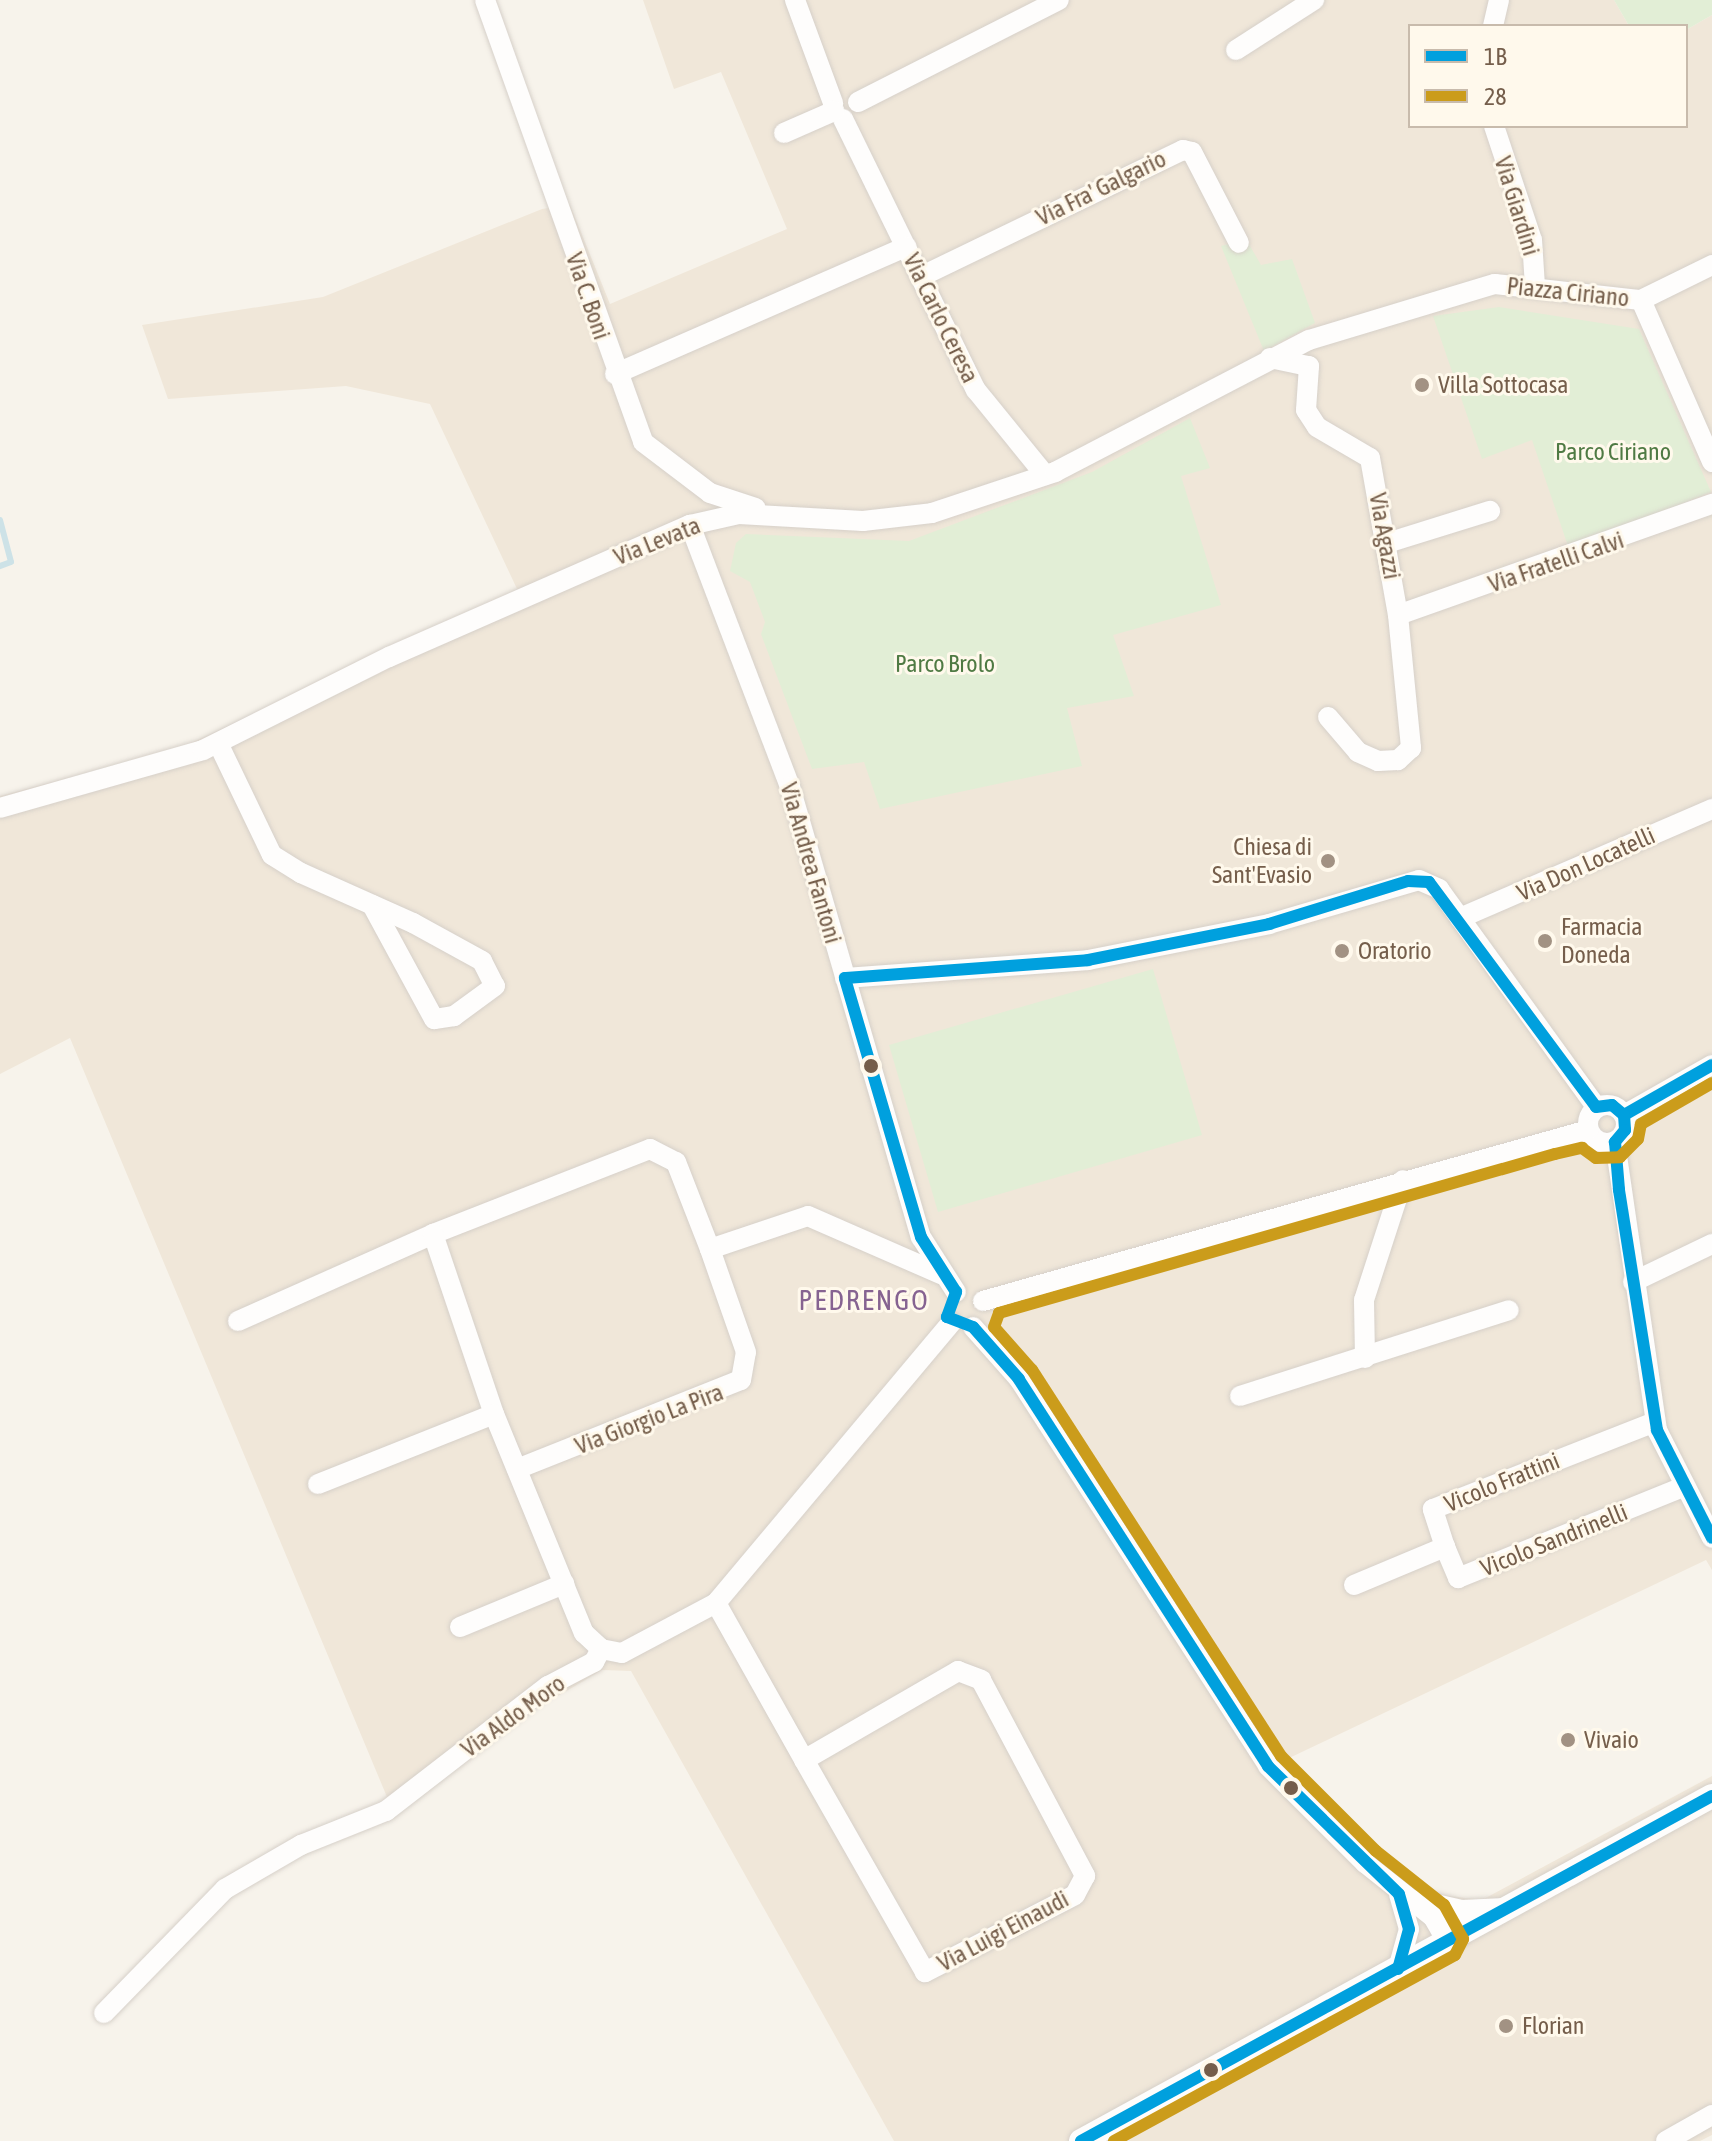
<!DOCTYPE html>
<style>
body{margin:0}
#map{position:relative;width:1712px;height:2141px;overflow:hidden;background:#f7f3eb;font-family:"Asap Condensed",sans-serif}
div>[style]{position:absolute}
.residential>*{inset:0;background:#f0e7d9}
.green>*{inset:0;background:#e2eed6}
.stream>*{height:6px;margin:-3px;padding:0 3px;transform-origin:3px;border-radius:3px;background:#cde2e7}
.roads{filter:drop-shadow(0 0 2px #d6d0c9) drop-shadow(0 0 2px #d6d0c9)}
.minor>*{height:20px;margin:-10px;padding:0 10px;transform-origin:10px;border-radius:10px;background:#fefdfc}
.minor>.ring{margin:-10px;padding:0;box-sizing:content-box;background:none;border:20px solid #fefdfc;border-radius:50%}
.tertiary>*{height:24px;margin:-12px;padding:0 12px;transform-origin:12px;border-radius:12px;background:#fefdfc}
.bus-1>*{height:12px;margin:-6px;padding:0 6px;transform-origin:6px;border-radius:6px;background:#00a0de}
.bus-2>*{height:12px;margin:-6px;padding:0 6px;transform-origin:6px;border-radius:6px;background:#cb9c1b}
.dots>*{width:22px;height:22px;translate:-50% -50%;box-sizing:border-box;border:4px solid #fff9ec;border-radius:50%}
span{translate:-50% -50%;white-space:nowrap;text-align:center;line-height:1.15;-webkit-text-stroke:6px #fff9ec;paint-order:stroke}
.street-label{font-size:24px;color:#755e4b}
.poi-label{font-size:24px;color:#755e4b}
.left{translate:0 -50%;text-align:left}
.right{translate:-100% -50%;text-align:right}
.park-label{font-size:24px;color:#4f7a43}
.quarter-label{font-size:28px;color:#866391;letter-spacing:2px}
.legend{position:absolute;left:1408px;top:24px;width:280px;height:104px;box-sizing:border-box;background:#fff9ec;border:2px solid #c8bbac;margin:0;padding:10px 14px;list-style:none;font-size:24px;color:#755e4b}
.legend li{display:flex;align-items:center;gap:16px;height:40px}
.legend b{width:40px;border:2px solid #c8bbac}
</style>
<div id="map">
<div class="residential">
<i style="clip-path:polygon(643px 0,1614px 0,1629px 26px,1410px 26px,1410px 126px,1686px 126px,1686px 30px,1712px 15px,1712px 1570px,1706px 1560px,1285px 1760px,1391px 1875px,1416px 1892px,1482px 1900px,1712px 1776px,1712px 2135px,1700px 2141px,894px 2141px,631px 1671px,602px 1670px,387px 1797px,70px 1038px,0 1074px,0 796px,180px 748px,518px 591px,430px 404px,346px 386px,168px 399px,142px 325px,323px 297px,542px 209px,570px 205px,610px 304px,787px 229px,721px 72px,674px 89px)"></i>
</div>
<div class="green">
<i style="clip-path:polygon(1614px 0,1712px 0,1712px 15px,1686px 30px,1629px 26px)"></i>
<i style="clip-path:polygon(1246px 239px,1261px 265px,1292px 259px,1315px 323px,1264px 351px,1221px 246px)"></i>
<i style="clip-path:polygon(1499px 307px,1639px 329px,1711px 492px,1569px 549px,1532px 440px,1482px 459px,1433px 316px)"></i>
<i style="clip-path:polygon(1190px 418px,1210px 468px,1181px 476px,1221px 605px,1113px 635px,1134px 696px,1067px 708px,1082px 766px,880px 809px,864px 762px,812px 769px,761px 634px,765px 622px,750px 582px,730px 571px,736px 543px,746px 534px,909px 541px,1092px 472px)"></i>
<i style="clip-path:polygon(1153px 969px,1202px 1135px,938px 1212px,889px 1045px)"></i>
</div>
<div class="stream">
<i style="left:0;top:520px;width:43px;rotate:75.3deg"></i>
<i style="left:11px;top:562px;width:12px;rotate:160deg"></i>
</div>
<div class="roads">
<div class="minor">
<i style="left:485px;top:0;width:469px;rotate:70.3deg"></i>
<i style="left:643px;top:442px;width:84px;rotate:37.3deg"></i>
<i style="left:710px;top:493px;width:48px;rotate:18.1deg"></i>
<i style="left:795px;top:0;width:110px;rotate:69.7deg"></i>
<i style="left:1493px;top:26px;width:27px;rotate:-77deg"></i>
<i style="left:1236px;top:50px;width:93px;rotate:-32.7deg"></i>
<i style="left:858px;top:102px;width:225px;rotate:-26.9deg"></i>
<i style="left:843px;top:119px;width:302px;rotate:63.9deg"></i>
<i style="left:976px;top:390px;width:109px;rotate:50.9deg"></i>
<i style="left:1494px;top:126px;width:120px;rotate:71.6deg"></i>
<i style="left:1532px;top:240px;width:46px;rotate:86.3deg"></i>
<i style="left:784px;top:133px;width:55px;rotate:-23.7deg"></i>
<i style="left:920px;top:277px;width:292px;rotate:-25.8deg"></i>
<i style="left:1183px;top:150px;width:9px;rotate:13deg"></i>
<i style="left:1192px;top:152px;width:102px;rotate:62.7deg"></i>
<i style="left:1641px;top:300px;width:177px;rotate:66.3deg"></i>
<i style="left:1641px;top:300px;width:79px;rotate:-26.2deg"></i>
<i style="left:1270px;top:358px;width:40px;rotate:12deg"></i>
<i style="left:1309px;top:366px;width:44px;rotate:93.9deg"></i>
<i style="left:1306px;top:410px;width:20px;rotate:57deg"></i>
<i style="left:1317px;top:427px;width:61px;rotate:30.3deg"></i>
<i style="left:1370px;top:458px;width:159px;rotate:79.9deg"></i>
<i style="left:1398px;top:615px;width:134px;rotate:84.4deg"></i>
<i style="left:1411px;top:748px;width:18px;rotate:137deg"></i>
<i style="left:1398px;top:760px;width:20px;rotate:177deg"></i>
<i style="left:1378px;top:761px;width:22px;rotate:-156deg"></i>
<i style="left:1358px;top:752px;width:46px;rotate:-130.6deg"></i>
<i style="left:615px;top:374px;width:318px;rotate:-23.6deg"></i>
<i style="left:690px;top:525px;width:280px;rotate:69.1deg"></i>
<i style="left:790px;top:787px;width:469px;rotate:73.8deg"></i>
<i style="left:921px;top:1237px;width:65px;rotate:57.5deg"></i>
<i style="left:1387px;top:543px;width:108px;rotate:-17.3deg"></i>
<i style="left:1398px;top:615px;width:333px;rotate:-19.5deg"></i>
<i style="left:218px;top:743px;width:124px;rotate:64.3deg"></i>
<i style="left:272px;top:855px;width:34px;rotate:32deg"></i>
<i style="left:301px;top:873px;width:123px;rotate:24.1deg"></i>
<i style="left:413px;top:923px;width:79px;rotate:28.8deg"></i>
<i style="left:482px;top:961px;width:28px;rotate:63deg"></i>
<i style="left:495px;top:986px;width:51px;rotate:143.8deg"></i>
<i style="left:454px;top:1016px;width:20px;rotate:171deg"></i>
<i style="left:434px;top:1019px;width:130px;rotate:-118.5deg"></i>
<i style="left:0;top:808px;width:211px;rotate:-15.9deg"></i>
<i style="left:203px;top:750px;width:208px;rotate:-26.6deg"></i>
<i style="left:389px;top:657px;width:329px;rotate:-23.7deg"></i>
<i style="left:690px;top:525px;width:50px;rotate:-12.7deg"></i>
<i style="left:739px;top:514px;width:124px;rotate:3.2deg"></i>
<i style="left:863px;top:521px;width:69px;rotate:-6.6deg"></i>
<i style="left:932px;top:513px;width:130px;rotate:-18.4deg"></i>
<i style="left:1055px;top:472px;width:286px;rotate:-27.5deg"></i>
<i style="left:1309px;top:340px;width:194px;rotate:-16.8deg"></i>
<i style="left:1495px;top:284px;width:147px;rotate:6.3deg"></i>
<i style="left:1460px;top:918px;width:275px;rotate:-23.4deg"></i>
<i style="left:845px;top:978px;width:244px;rotate:-4.2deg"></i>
<i style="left:1088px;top:960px;width:185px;rotate:-11.2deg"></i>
<i style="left:1269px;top:924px;width:156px;rotate:-16.3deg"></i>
<i style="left:1419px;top:880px;width:22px;rotate:24deg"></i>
<i style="left:1439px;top:889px;width:269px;rotate:54.2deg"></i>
<i class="ring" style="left:1588px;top:1105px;width:18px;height:18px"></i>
<i style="left:1624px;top:1115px;width:101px;rotate:-29.6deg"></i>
<i style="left:1615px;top:1142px;width:291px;rotate:81.7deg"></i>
<i style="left:1657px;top:1430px;width:121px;rotate:63deg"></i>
<i style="left:433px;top:1234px;width:233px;rotate:-21.4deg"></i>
<i style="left:650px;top:1149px;width:29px;rotate:27deg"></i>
<i style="left:676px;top:1162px;width:93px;rotate:68.7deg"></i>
<i style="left:1633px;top:1282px;width:88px;rotate:-25.7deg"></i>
<i style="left:983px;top:1301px;width:629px;rotate:-15.78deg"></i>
<i style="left:238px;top:1321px;width:214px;rotate:-24deg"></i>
<i style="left:433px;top:1234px;width:190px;rotate:71.3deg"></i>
<i style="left:494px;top:1414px;width:237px;rotate:67.7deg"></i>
<i style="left:584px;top:1633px;width:23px;rotate:43deg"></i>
<i style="left:973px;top:1327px;width:69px;rotate:48.5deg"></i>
<i style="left:1019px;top:1379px;width:460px;rotate:57.2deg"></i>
<i style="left:1268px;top:1766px;width:137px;rotate:45deg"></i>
<i style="left:1365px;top:1863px;width:87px;rotate:38.5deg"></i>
<i style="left:1433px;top:1917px;width:28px;rotate:60deg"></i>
<i style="left:1365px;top:1358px;width:58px;rotate:-91deg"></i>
<i style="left:1364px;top:1300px;width:126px;rotate:-72deg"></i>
<i style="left:1240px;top:1396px;width:282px;rotate:-17.7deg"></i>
<i style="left:517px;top:1469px;width:241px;rotate:-21.7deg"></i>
<i style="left:741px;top:1380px;width:28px;rotate:-80deg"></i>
<i style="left:746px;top:1352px;width:109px;rotate:-109.3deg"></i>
<i style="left:710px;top:1249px;width:103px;rotate:-18.6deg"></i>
<i style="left:808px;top:1216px;width:145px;rotate:23.6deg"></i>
<i style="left:318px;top:1484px;width:189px;rotate:-21.7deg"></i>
<i style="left:1445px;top:1547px;width:34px;rotate:67deg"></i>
<i style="left:1458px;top:1578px;width:240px;rotate:-22deg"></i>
<i style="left:1354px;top:1585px;width:99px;rotate:-22.7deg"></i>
<i style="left:1445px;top:1547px;width:40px;rotate:-108deg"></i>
<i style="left:1433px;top:1509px;width:238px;rotate:-21.4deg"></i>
<i style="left:716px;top:1603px;width:180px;rotate:60.7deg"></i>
<i style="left:460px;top:1627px;width:113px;rotate:-22.5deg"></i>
<i style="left:601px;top:1649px;width:21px;rotate:11deg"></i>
<i style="left:622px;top:1653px;width:106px;rotate:-28deg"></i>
<i style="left:716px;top:1603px;width:366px;rotate:-50deg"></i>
<i style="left:958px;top:1671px;width:25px;rotate:21deg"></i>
<i style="left:981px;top:1680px;width:222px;rotate:62deg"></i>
<i style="left:1085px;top:1876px;width:21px;rotate:118deg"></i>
<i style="left:1075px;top:1895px;width:169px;rotate:152.8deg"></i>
<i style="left:925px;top:1972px;width:244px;rotate:-119.7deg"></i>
<i style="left:804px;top:1760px;width:178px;rotate:-30deg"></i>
<i style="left:1418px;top:1900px;width:45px;rotate:12.8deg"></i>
<i style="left:1462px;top:1910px;width:43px;rotate:-2.7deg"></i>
<i style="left:1398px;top:1969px;width:41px;rotate:-74.6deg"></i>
<i style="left:1409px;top:1929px;width:36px;rotate:-106deg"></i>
<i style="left:104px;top:2013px;width:173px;rotate:-45.7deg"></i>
<i style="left:225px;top:1889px;width:88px;rotate:-30.1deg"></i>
<i style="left:301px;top:1845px;width:92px;rotate:-21.8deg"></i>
<i style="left:386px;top:1811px;width:205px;rotate:-37.7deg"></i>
<i style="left:548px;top:1686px;width:52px;rotate:-27.6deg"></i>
<i style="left:594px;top:1662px;width:15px;rotate:-62deg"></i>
<i style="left:1666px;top:2141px;width:53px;rotate:-29.5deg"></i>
</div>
<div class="tertiary">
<i style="left:1081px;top:2141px;width:719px;rotate:-28.67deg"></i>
</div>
</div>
<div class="bus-1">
<i style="left:1624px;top:1115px;width:101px;rotate:-29.6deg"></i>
<i style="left:1398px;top:1969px;width:41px;rotate:-74.6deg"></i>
<i style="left:1409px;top:1929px;width:36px;rotate:-106deg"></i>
<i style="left:1399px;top:1894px;width:183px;rotate:-135.7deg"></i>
<i style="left:1268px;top:1766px;width:460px;rotate:-122.8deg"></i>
<i style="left:1019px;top:1379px;width:69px;rotate:-131.5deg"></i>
<i style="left:973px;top:1327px;width:28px;rotate:-159deg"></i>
<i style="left:947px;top:1317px;width:27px;rotate:-70deg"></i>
<i style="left:956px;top:1292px;width:65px;rotate:-122.5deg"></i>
<i style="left:921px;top:1237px;width:270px;rotate:-106.4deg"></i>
<i style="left:845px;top:978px;width:244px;rotate:-4.2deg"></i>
<i style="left:1088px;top:960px;width:185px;rotate:-11.2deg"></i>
<i style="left:1269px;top:924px;width:145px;rotate:-17.2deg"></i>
<i style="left:1408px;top:881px;width:21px;rotate:3deg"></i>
<i style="left:1429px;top:882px;width:280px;rotate:53.4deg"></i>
<i style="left:1596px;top:1107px;width:16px;rotate:-7deg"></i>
<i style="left:1612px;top:1105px;width:16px;rotate:40deg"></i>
<i style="left:1624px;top:1115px;width:15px;rotate:86deg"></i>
<i style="left:1625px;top:1130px;width:16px;rotate:130deg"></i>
<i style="left:1615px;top:1142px;width:48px;rotate:85.2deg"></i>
<i style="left:1619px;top:1190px;width:243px;rotate:81deg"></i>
<i style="left:1657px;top:1430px;width:121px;rotate:63deg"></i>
<i style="left:1081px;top:2141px;width:719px;rotate:-28.67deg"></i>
</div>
<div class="bus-2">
<i style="left:1114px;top:2141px;width:388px;rotate:-28.6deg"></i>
<i style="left:1455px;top:1955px;width:18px;rotate:-63deg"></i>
<i style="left:1463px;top:1939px;width:39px;rotate:-119deg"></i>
<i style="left:1444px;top:1905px;width:87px;rotate:-141.5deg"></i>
<i style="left:1376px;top:1851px;width:134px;rotate:-135deg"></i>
<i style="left:1281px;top:1756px;width:459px;rotate:-122.8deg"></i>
<i style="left:1032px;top:1370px;width:57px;rotate:-131.5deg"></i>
<i style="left:994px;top:1327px;width:15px;rotate:-70deg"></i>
<i style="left:999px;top:1313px;width:578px;rotate:-15.96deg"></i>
<i style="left:1555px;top:1154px;width:28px;rotate:-13deg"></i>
<i style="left:1582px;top:1148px;width:17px;rotate:36deg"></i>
<i style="left:1596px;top:1158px;width:24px;rotate:-2deg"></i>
<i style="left:1620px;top:1157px;width:25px;rotate:-45deg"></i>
<i style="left:1638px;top:1139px;width:15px;rotate:-79deg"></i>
<i style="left:1641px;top:1124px;width:82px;rotate:-30deg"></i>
</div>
<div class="dots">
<i style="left:1422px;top:385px;background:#a29283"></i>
<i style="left:1328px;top:861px;background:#a29283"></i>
<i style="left:1545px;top:941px;background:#a29283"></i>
<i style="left:1342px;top:951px;background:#a29283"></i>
<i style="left:871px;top:1066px;background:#755e4b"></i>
<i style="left:1568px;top:1740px;background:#a29283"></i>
<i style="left:1291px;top:1788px;background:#755e4b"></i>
<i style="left:1506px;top:2026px;background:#a29283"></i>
<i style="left:1211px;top:2070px;background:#755e4b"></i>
</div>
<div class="street-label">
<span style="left:1101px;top:188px;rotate:-26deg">Via Fra' Galgario</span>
<span style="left:1517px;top:206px;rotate:73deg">Via Giardini</span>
<span style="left:1568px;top:292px;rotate:6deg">Piazza Ciriano</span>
<span style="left:588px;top:296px;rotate:71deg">Via C. Boni</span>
<span style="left:941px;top:318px;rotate:64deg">Via Carlo Ceresa</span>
<span style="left:1385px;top:536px;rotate:80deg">Via Agazzi</span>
<span style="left:657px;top:541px;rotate:-22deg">Via Levata</span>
<span style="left:1556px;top:562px;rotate:-19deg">Via Fratelli Calvi</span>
<span style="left:811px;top:863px;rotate:74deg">Via Andrea Fantoni</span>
<span style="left:1586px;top:864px;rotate:-24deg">Via Don Locatelli</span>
<span style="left:649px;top:1419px;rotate:-21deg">Via Giorgio La Pira</span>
<span style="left:1502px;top:1482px;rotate:-22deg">Vicolo Frattini</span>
<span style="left:1554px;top:1540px;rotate:-22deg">Vicolo Sandrinelli</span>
<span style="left:513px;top:1716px;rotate:-36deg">Via Aldo Moro</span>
<span style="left:1003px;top:1931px;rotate:-28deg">Via Luigi Einaudi</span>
</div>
<div class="poi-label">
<span class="left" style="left:1438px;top:385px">Villa Sottocasa</span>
<span class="right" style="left:1312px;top:861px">Chiesa di<br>Sant'Evasio</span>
<span class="left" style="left:1561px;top:941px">Farmacia<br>Doneda</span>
<span class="left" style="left:1358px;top:951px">Oratorio</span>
<span class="left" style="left:1584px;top:1740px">Vivaio</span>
<span class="left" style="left:1522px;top:2026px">Florian</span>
</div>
<div class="park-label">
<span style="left:1613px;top:452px">Parco Ciriano</span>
<span style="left:945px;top:664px">Parco Brolo</span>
</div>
<div class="quarter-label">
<span style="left:864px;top:1300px">PEDRENGO</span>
</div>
<ul class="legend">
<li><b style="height:10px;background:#00a0de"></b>1B</li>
<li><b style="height:10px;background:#cb9c1b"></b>28</li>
</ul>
</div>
